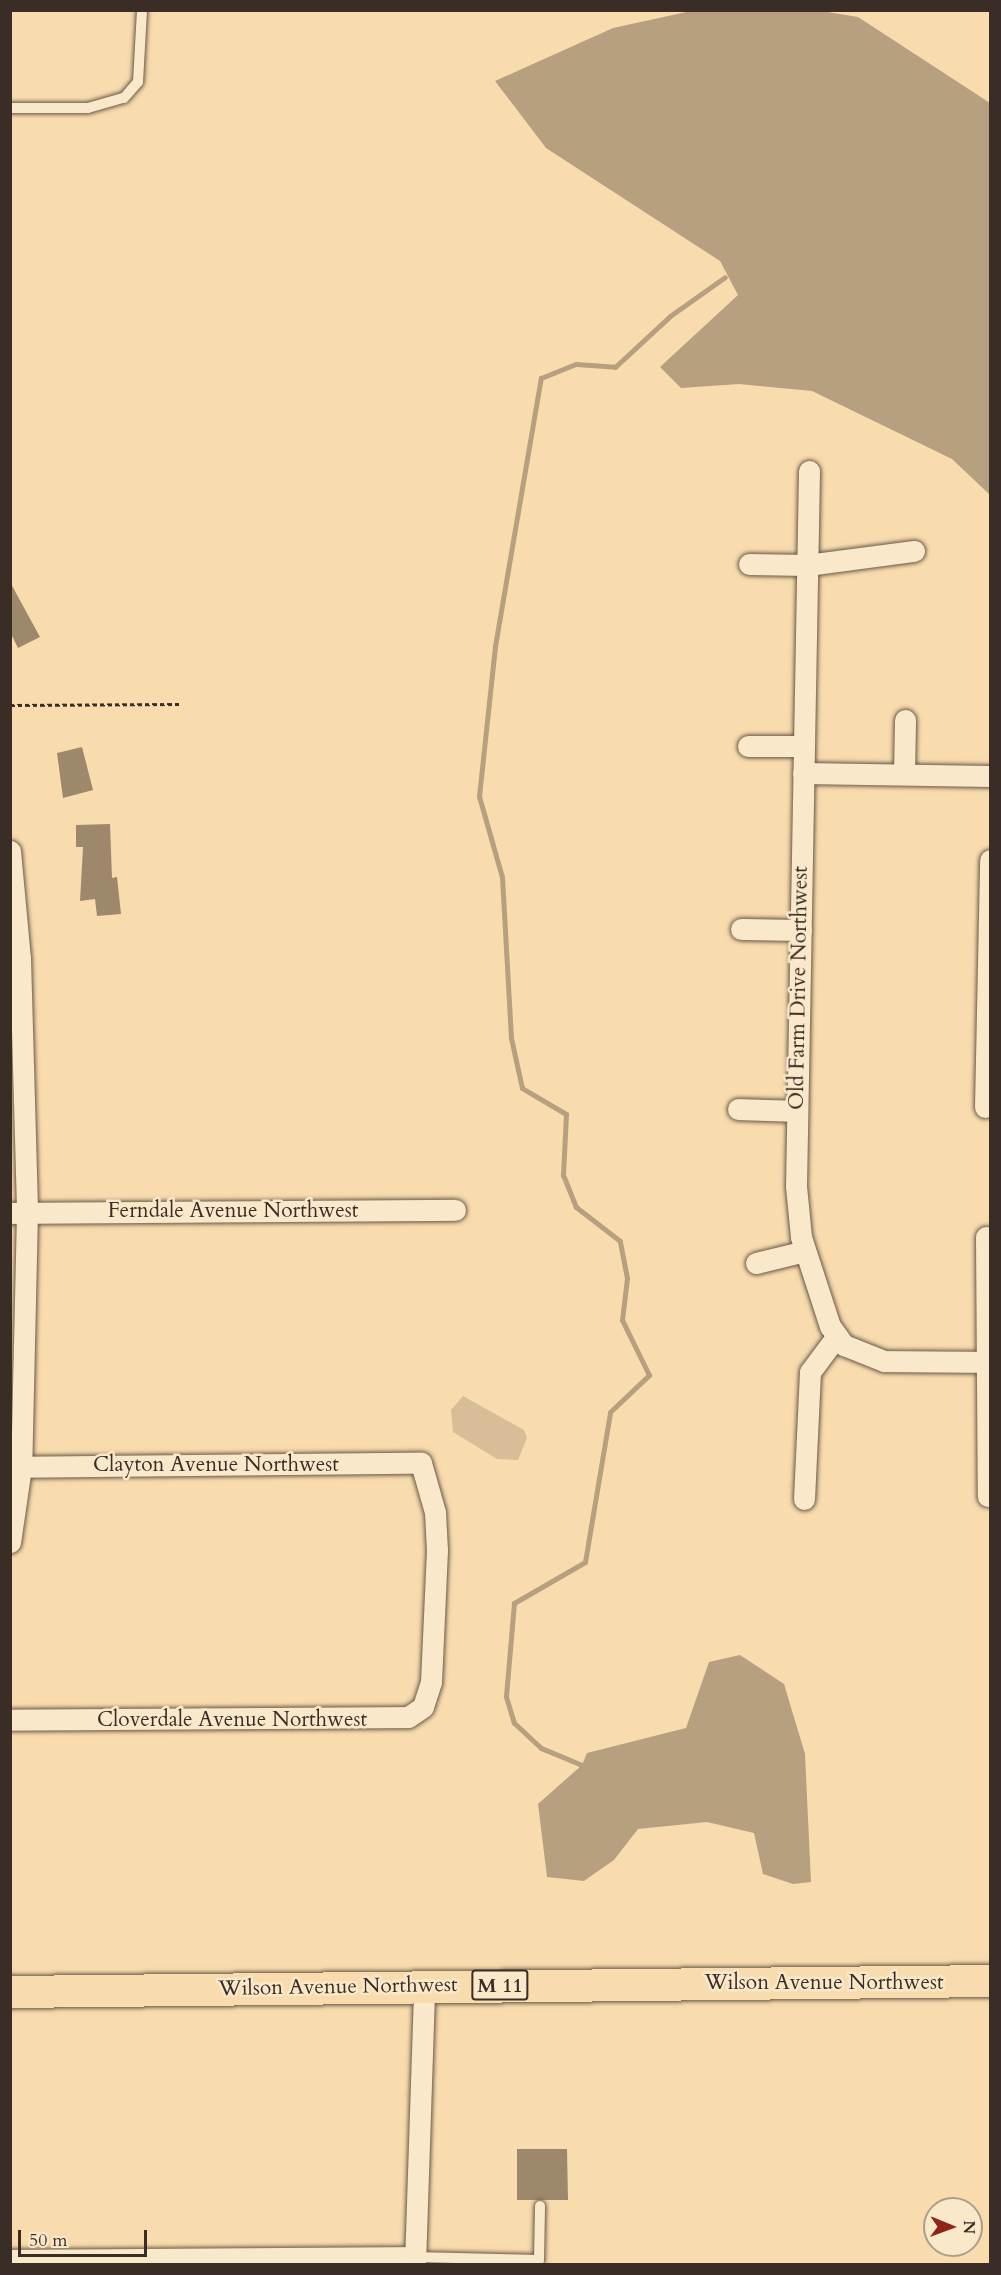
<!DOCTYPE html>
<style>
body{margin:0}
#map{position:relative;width:1001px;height:2275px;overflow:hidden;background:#f8dcae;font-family:Cardo,serif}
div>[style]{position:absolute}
.green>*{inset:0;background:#d8be97}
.water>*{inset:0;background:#b7a07f}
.stream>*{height:5px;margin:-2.5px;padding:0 2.5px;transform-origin:2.5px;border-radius:2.5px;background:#b7a07f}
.building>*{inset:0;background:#9d886c}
.path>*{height:3px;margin-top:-1.5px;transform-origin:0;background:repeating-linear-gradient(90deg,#3a2d25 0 4.5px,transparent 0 7.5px)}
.roads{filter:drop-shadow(0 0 2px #6a5947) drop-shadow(0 0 2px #6a5947)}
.service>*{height:10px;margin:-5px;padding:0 5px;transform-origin:5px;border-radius:5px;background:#fae8ca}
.minor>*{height:21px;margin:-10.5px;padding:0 10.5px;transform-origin:10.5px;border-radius:10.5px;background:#fae8ca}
.primary>*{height:32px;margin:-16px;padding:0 16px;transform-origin:16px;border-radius:16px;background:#f8dcae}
span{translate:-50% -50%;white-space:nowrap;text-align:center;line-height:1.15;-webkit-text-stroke:5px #fae8ca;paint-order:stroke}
.shield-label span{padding:2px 4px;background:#fae8ca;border:2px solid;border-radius:4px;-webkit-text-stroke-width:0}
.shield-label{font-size:20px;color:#3a2d25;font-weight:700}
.street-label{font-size:21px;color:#3a2d25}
.frame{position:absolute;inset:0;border:12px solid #3a2d25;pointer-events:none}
.north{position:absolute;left:923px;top:2197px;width:60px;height:60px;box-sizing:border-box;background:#fae8ca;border:2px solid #ad9d88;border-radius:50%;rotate:91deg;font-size:16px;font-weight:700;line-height:24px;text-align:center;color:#3a2d25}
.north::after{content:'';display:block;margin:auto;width:21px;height:27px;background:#8f2418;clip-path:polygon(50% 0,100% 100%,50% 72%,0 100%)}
.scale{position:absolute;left:18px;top:2230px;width:129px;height:27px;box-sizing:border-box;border:3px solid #3a2d25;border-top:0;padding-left:8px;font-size:18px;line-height:21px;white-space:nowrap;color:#3a2d25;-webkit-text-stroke:4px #fae8ca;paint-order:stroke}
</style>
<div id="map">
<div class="green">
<i style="clip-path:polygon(463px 1396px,524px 1430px,527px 1438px,518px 1460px,497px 1459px,453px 1432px,451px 1410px)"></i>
</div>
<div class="water">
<i style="clip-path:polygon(815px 10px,858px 17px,990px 103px,990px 495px,952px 459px,812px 391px,739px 384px,681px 388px,660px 367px,738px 295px,720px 261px,546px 148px,495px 81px,613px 28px,691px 11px)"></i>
<i style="clip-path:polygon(740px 1655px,784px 1684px,805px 1754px,811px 1882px,793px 1884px,763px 1874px,754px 1833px,707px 1822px,638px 1829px,614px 1860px,584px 1881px,547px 1877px,538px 1804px,582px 1765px,587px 1753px,686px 1728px,709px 1662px)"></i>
</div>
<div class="stream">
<i style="left:582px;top:1765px;width:44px;rotate:-157.5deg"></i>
<i style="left:541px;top:1748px;width:37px;rotate:-137deg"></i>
<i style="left:514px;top:1723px;width:28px;rotate:-107deg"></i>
<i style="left:506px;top:1696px;width:93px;rotate:-85.1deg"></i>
<i style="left:514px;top:1603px;width:82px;rotate:-30deg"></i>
<i style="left:585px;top:1562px;width:152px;rotate:-80.5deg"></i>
<i style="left:610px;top:1412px;width:54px;rotate:-43.5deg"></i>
<i style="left:649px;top:1375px;width:61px;rotate:-116.1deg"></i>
<i style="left:622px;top:1320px;width:42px;rotate:-83.2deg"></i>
<i style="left:627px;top:1278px;width:38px;rotate:-101deg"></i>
<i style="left:620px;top:1241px;width:56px;rotate:-142.3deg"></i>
<i style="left:576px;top:1207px;width:35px;rotate:-112deg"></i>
<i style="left:563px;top:1175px;width:61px;rotate:-87.2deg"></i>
<i style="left:566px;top:1114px;width:51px;rotate:-149.4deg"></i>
<i style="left:522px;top:1088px;width:51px;rotate:-102.4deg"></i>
<i style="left:511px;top:1038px;width:161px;rotate:-93.2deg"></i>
<i style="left:502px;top:877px;width:84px;rotate:-105.9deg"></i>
<i style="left:479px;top:796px;width:151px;rotate:-83.9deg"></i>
<i style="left:495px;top:646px;width:272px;rotate:-80.3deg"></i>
<i style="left:541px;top:378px;width:38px;rotate:-22deg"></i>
<i style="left:576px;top:364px;width:39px;rotate:4deg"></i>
<i style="left:615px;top:367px;width:75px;rotate:-42.8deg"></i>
<i style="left:670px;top:316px;width:67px;rotate:-35.3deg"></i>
</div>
<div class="building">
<i style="clip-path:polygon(10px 582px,40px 637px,18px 648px,10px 632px)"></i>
<i style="clip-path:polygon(82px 747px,93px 790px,63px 798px,57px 753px)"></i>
<i style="clip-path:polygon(110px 824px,112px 878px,117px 877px,121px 914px,97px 916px,95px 899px,80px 901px,83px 847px,76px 847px,76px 825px)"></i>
<i style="clip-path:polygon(517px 2149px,567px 2149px,568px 2200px,517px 2200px)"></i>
</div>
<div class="path">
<i style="left:10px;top:705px;width:169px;rotate:-0.3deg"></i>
</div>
<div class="roads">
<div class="service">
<i style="left:10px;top:108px;width:78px"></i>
<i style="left:88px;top:108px;width:37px;rotate:-16deg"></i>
<i style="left:124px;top:98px;width:21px;rotate:-49deg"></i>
<i style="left:138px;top:82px;width:72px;rotate:-86.8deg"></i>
<i style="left:415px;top:2257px;width:124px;rotate:1.4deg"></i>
<i style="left:539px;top:2260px;width:54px;rotate:-88.9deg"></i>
</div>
<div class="minor">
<i style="left:809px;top:471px;width:715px;rotate:91.04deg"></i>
<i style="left:796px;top:1186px;width:51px;rotate:84.4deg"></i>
<i style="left:801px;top:1237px;width:94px;rotate:72deg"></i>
<i style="left:830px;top:1326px;width:24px;rotate:54deg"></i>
<i style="left:844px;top:1345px;width:43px;rotate:21.8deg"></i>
<i style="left:884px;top:1361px;width:106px;rotate:0.5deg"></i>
<i style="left:749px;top:564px;width:58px;rotate:1deg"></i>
<i style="left:807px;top:565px;width:108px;rotate:-7.5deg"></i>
<i style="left:748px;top:746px;width:55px"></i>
<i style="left:803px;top:773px;width:187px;rotate:0.9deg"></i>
<i style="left:904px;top:774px;width:54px;rotate:-88.9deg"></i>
<i style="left:10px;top:851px;width:107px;rotate:84.7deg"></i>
<i style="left:20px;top:958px;width:254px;rotate:88.4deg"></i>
<i style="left:27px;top:1212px;width:255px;rotate:91.3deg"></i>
<i style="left:21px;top:1467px;width:76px;rotate:98.3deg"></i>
<i style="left:741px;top:929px;width:60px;rotate:1deg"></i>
<i style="left:985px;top:1107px;width:247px;rotate:-88.8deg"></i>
<i style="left:738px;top:1109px;width:59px;rotate:1.9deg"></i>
<i style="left:10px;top:1213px;width:445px;rotate:-0.4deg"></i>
<i style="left:986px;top:1237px;width:259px;rotate:89.6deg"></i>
<i style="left:756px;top:1263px;width:50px;rotate:-13.8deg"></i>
<i style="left:10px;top:1467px;width:411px;rotate:-0.6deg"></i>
<i style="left:421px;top:1463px;width:51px;rotate:74.1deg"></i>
<i style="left:435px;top:1512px;width:38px;rotate:87deg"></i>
<i style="left:437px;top:1550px;width:132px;rotate:92.6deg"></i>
<i style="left:431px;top:1682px;width:26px;rotate:108deg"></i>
<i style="left:423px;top:1707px;width:18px;rotate:146deg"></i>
<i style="left:408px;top:1717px;width:398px;rotate:179.6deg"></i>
<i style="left:804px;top:1499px;width:127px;rotate:-87.3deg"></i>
<i style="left:810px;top:1372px;width:44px;rotate:-53.4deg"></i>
<i style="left:10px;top:2260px;width:405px;rotate:-0.4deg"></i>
<i style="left:415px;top:2264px;width:278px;rotate:-88.1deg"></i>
</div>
<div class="primary">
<i style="left:10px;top:1992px;width:980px;rotate:-0.64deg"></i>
</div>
</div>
<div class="shield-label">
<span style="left:500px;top:1985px">M 11</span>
</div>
<div class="street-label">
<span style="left:799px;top:988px;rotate:-89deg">Old Farm Drive Northwest</span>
<span style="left:233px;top:1211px">Ferndale Avenue Northwest</span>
<span style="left:216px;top:1465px">Clayton Avenue Northwest</span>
<span style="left:232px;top:1720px">Cloverdale Avenue Northwest</span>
<span style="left:824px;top:1983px">Wilson Avenue Northwest</span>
<span style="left:338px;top:1987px;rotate:-1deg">Wilson Avenue Northwest</span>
</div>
<div class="frame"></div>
<div class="north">N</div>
<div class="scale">50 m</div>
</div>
